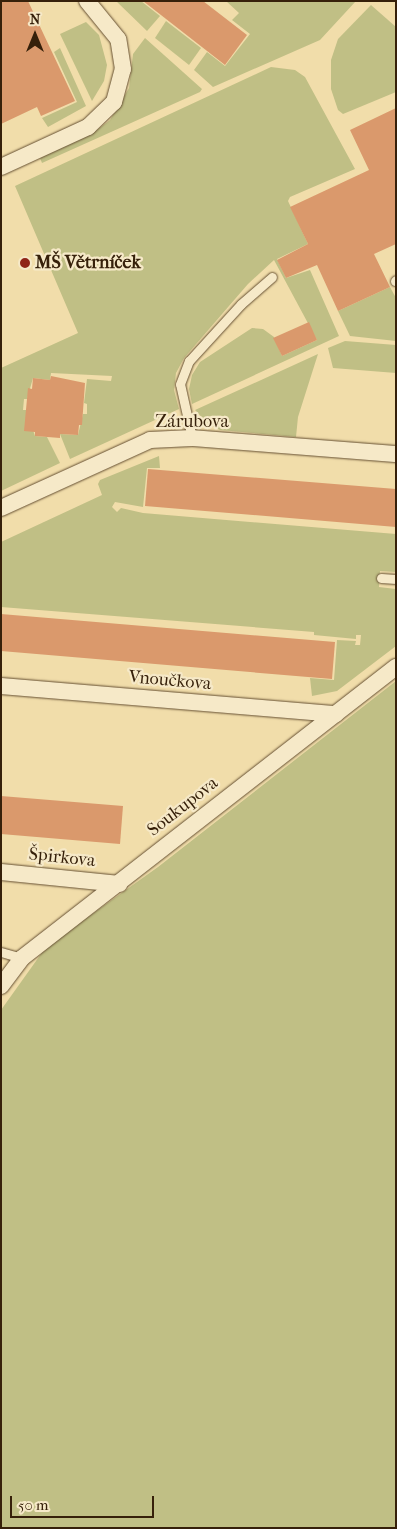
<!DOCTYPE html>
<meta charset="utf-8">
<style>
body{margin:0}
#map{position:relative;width:397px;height:1529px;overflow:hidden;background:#f1ddaa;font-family:"IM FELL French Canon",serif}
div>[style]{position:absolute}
.green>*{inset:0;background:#c0bf85}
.building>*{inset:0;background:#da996c}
.roads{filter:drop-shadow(0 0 1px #654f32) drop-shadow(0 0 1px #654f32)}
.service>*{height:9px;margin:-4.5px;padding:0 4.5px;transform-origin:4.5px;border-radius:4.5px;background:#f6e9c8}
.minor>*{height:16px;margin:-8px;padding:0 8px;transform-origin:8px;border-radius:8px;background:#f6e9c8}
.dots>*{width:14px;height:14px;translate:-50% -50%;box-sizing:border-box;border:2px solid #f6e9c8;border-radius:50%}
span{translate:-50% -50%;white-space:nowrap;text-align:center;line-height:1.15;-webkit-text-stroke:4.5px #f6e9c8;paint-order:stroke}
.poi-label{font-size:18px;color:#36200a;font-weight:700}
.left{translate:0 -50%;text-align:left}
.street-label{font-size:18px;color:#36200a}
.frame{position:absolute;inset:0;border:2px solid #36200a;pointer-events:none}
.north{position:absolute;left:10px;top:10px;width:50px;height:50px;-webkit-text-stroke:4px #f6e9c8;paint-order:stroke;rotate:0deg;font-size:14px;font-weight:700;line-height:20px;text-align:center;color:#36200a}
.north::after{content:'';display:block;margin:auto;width:18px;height:22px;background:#36200a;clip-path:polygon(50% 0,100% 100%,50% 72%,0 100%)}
.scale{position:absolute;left:10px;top:1496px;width:144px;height:22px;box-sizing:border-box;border:2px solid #36200a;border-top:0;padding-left:6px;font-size:15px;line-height:18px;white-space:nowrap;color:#36200a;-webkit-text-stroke:4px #f6e9c8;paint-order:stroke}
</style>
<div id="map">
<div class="green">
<i style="clip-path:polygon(116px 1px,141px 1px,160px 16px,147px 31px)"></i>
<i style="clip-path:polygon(226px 1px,356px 1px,320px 40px,213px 87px,194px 70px,207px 52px,225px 66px,250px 34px,232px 20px,239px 13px)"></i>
<i style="clip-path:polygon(371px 5px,396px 27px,396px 92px,343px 114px,338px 110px,331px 89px,331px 60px,338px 39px)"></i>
<i style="clip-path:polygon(166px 21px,201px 48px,189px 65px,155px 38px)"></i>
<i style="clip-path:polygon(86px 22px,99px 35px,107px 65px,104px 81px,92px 101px,60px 34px)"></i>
<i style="clip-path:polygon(145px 38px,202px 89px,200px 92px,42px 163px,40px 158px,93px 133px,110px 120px,129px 88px,133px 54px)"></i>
<i style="clip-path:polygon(60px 48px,86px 106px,48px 127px,42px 118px,77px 102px,54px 52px)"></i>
<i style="clip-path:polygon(271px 67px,295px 70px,305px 77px,355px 169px,290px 197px,288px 201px,308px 244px,277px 259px,286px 278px,310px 270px,339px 336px,192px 404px,189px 389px,192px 375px,200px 362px,252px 328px,263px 329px,274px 337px,282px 356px,317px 340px,274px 260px,248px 284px,184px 358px,176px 373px,174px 390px,179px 409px,70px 459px,60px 434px,78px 435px,83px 414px,87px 414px,87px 404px,84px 403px,87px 379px,111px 381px,112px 376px,51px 373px,50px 380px,33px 378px,27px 399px,24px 399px,23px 410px,26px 410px,35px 436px,47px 437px,60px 463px,1px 491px,1px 368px,78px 333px,15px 186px)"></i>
<i style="clip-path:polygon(390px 287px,396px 298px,396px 341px,350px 336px,338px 311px)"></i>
<i style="clip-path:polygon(345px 341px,396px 345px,396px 373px,333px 368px,328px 348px)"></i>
<i style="clip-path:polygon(318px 354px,298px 417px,296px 437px,220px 430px,209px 425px,195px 410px)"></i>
<i style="clip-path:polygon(159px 456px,160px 468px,147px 468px,143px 507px,115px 502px,112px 507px,117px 512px,121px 508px,143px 513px,396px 534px,396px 572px,380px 571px,379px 587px,396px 589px,396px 646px,337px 691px,312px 696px,310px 678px,334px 680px,337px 640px,356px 641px,355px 645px,360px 645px,361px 635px,356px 635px,356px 639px,314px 635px,314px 632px,1px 607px,1px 542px,102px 495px,98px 484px,100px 480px)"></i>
<i style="clip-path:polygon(396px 681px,396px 1528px,1px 1528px,1px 1010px,46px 947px,158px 867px)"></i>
</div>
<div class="building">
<i style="clip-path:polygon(1px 1px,28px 1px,75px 101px,41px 116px,37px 107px,1px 124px)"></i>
<i style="clip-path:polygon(143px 1px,203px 1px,247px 35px,225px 65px)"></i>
<i style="clip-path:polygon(396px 108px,396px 244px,374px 254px,390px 287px,338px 311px,317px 265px,286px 278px,277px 260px,308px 244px,290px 207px,369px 170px,350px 130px)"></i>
<i style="clip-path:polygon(309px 322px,317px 340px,282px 356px,273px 338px)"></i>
<i style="clip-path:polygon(51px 376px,85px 383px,82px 425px,79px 425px,78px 435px,60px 434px,60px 438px,35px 436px,35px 432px,24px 431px,28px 388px,32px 389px,33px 378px,50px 380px)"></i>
<i style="clip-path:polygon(148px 469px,396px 489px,396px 527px,145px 506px)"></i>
<i style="clip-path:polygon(1px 614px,335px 642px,332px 679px,1px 651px)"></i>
<i style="clip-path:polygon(1px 796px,123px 806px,120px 844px,1px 834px)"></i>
</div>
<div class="roads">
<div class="service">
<i style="left:395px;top:281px;width:1px;rotate:-45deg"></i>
<i style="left:192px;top:438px;width:55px;rotate:-102.5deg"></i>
<i style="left:180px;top:384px;width:25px;rotate:-69deg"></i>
<i style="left:189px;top:361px;width:77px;rotate:-47.6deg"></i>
<i style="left:241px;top:304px;width:41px;rotate:-41.1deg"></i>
<i style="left:381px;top:578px;width:15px;rotate:4deg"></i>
<i style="left:1px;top:952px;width:22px;rotate:16deg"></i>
</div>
<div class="minor">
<i style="left:1px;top:167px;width:96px;rotate:-24.7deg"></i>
<i style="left:88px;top:127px;width:36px;rotate:-44deg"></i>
<i style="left:114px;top:102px;width:34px;rotate:-75deg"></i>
<i style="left:123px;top:69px;width:30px;rotate:-99deg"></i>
<i style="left:118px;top:39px;width:49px;rotate:-129.2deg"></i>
<i style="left:1px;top:508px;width:164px;rotate:-24.5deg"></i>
<i style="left:150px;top:440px;width:42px;rotate:-2.7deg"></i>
<i style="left:192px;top:438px;width:205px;rotate:4.5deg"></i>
<i style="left:1px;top:686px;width:336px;rotate:4.8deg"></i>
<i style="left:1px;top:872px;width:119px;rotate:5.8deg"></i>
<i style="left:1px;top:986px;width:35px;rotate:-53deg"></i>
<i style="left:22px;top:958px;width:474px;rotate:-37.9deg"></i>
</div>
</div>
<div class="dots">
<i style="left:25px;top:263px;background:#8f2418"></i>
</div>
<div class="poi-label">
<span class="left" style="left:35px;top:263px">MŠ Větrníček</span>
</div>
<div class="street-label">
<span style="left:192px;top:422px">Zárubova</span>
<span style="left:170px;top:681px;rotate:5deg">Vnoučkova</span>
<span style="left:183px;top:807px;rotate:-38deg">Soukupova</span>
<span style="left:62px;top:858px;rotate:6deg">Špirkova</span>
</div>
<div class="frame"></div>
<div class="north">N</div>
<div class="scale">50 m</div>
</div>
